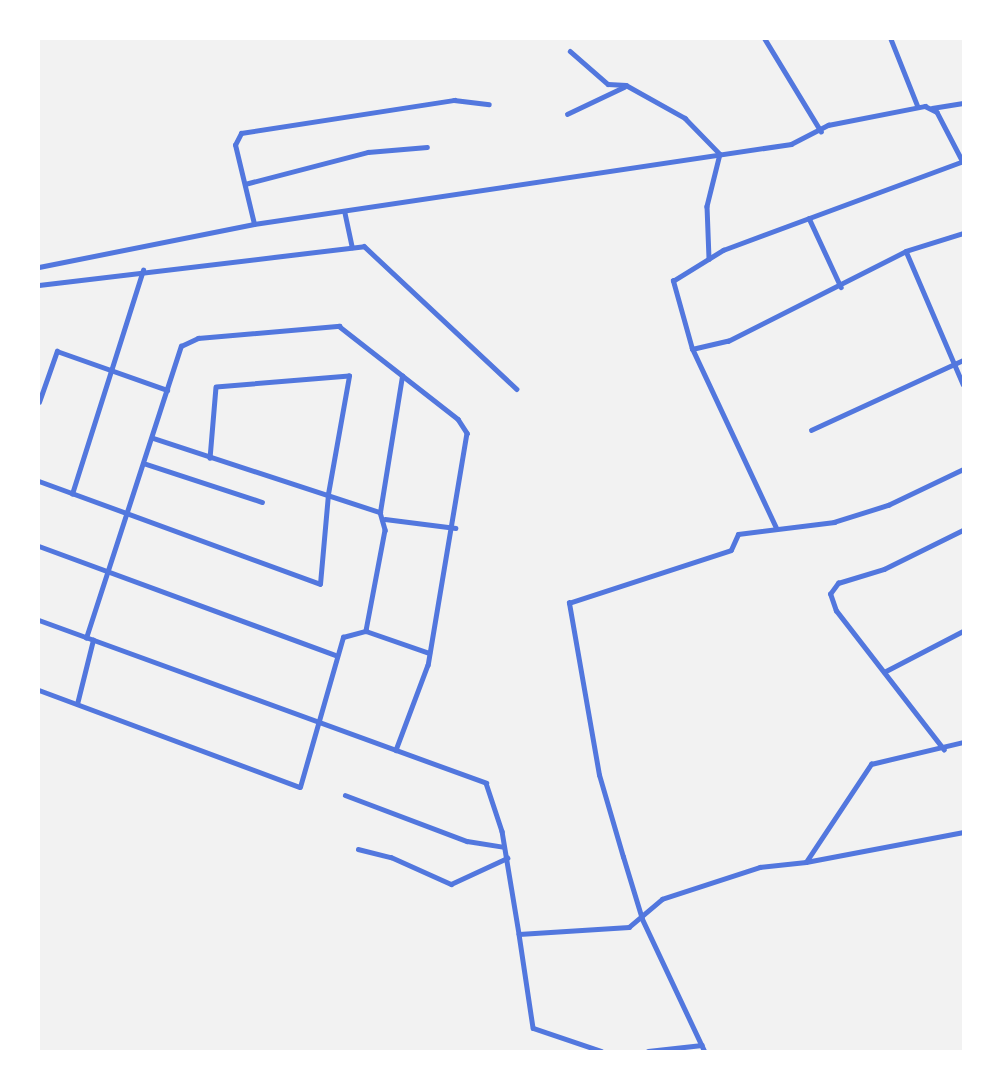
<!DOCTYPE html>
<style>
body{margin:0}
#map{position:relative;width:1002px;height:1090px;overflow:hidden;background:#f2f2f2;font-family:Figtree,sans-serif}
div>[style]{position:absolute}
.minor>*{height:4.5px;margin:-2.25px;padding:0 2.25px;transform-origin:2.25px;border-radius:2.25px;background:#5277de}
span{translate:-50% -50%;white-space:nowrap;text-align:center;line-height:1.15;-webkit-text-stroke:4.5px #fff;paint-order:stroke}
.frame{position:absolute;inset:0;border:40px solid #fff;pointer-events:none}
</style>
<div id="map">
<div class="minor">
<i style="left:765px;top:39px;width:108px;rotate:58.7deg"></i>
<i style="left:891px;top:39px;width:73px;rotate:68.3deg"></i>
<i style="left:570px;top:51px;width:50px;rotate:41deg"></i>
<i style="left:608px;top:84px;width:18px;rotate:3deg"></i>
<i style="left:626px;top:85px;width:68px;rotate:29.2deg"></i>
<i style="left:685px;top:118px;width:50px;rotate:45.8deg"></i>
<i style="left:720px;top:154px;width:54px;rotate:104deg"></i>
<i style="left:707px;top:206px;width:53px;rotate:87.8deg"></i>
<i style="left:932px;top:108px;width:31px;rotate:-9deg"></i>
<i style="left:567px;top:114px;width:63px;rotate:-25.3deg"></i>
<i style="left:245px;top:184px;width:127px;rotate:-14.6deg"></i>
<i style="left:368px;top:152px;width:59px;rotate:-4.8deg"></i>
<i style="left:345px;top:213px;width:35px;rotate:78deg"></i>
<i style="left:809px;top:218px;width:76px;rotate:65.1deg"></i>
<i style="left:254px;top:224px;width:81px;rotate:-103.5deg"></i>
<i style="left:235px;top:145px;width:13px;rotate:-63deg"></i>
<i style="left:241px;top:133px;width:216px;rotate:-8.8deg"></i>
<i style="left:454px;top:100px;width:35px;rotate:7deg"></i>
<i style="left:906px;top:251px;width:145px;rotate:66.8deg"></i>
<i style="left:39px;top:267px;width:219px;rotate:-11.3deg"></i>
<i style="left:254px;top:224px;width:543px;rotate:-8.47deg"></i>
<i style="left:791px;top:144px;width:42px;rotate:-27.2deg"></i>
<i style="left:828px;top:125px;width:99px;rotate:-11.1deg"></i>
<i style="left:925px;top:106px;width:13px;rotate:27deg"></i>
<i style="left:937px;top:112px;width:56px;rotate:62.5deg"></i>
<i style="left:39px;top:285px;width:327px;rotate:-6.8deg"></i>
<i style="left:364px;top:246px;width:209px;rotate:43.1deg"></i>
<i style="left:692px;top:349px;width:37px;rotate:-13deg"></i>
<i style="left:728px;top:341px;width:199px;rotate:-26.8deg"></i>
<i style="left:906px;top:251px;width:60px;rotate:-17.5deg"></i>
<i style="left:39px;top:402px;width:54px;rotate:-70.6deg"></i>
<i style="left:57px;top:351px;width:117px;rotate:19.5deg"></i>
<i style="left:811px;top:430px;width:167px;rotate:-24.7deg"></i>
<i style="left:153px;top:438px;width:239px;rotate:18.1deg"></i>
<i style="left:380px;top:512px;width:19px;rotate:74deg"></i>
<i style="left:385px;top:530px;width:103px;rotate:100.7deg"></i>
<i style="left:146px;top:464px;width:122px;rotate:18.1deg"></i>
<i style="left:39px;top:481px;width:299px;rotate:20.1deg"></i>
<i style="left:320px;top:584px;width:90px;rotate:-84.9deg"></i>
<i style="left:328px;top:494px;width:120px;rotate:-79.9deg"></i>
<i style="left:349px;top:376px;width:133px;rotate:175.3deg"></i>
<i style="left:216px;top:387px;width:71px;rotate:94.8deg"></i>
<i style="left:72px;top:494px;width:235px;rotate:-72.4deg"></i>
<i style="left:380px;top:512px;width:138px;rotate:-80.8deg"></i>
<i style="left:385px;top:519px;width:71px;rotate:7.3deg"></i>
<i style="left:776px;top:528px;width:198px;rotate:-115.1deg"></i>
<i style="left:692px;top:349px;width:71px;rotate:-105.6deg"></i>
<i style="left:673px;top:281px;width:59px;rotate:-31.8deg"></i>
<i style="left:723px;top:250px;width:256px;rotate:-20.3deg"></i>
<i style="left:39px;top:546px;width:315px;rotate:20.2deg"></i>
<i style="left:39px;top:620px;width:476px;rotate:20deg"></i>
<i style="left:486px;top:783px;width:51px;rotate:71.6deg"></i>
<i style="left:502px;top:831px;width:104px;rotate:80.6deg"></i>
<i style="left:519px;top:934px;width:110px;rotate:-3.6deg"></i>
<i style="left:629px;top:927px;width:43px;rotate:-40.3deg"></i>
<i style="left:662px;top:899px;width:103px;rotate:-18.1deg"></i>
<i style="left:760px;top:867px;width:46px;rotate:-6.2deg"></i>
<i style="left:806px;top:862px;width:118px;rotate:-56.4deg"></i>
<i style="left:871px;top:764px;width:95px;rotate:-13.4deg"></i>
<i style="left:86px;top:638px;width:307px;rotate:-72deg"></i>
<i style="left:181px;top:346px;width:19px;rotate:-25deg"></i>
<i style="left:198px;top:338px;width:142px;rotate:-4.9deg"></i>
<i style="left:339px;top:326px;width:151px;rotate:38deg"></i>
<i style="left:458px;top:419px;width:17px;rotate:57deg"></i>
<i style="left:467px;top:433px;width:235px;rotate:99.5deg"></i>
<i style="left:428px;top:665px;width:91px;rotate:110.6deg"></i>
<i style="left:884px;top:672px;width:89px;rotate:-27.4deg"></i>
<i style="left:39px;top:690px;width:278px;rotate:20.4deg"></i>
<i style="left:300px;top:787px;width:156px;rotate:-74deg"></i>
<i style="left:343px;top:637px;width:24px;rotate:-15deg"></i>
<i style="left:366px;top:631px;width:67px;rotate:19.2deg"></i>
<i style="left:77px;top:704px;width:66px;rotate:-76deg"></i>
<i style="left:944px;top:750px;width:176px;rotate:-127.8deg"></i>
<i style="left:836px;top:611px;width:18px;rotate:-109deg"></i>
<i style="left:830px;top:594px;width:14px;rotate:-54deg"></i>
<i style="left:838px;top:583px;width:48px;rotate:-16.9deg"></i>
<i style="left:884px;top:569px;width:88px;rotate:-26.3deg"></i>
<i style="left:345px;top:795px;width:130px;rotate:20.7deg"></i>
<i style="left:467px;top:841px;width:37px;rotate:9deg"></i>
<i style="left:358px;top:849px;width:34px;rotate:14deg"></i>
<i style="left:391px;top:857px;width:66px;rotate:24.2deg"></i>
<i style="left:451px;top:884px;width:62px;rotate:-24.9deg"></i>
<i style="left:806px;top:862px;width:160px;rotate:-10.8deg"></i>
<i style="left:519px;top:934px;width:95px;rotate:81.5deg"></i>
<i style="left:533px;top:1028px;width:72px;rotate:18.7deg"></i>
<i style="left:648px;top:1051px;width:54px;rotate:-6.3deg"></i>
<i style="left:704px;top:1051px;width:146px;rotate:-115.2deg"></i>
<i style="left:642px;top:919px;width:65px;rotate:-107deg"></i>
<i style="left:623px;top:857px;width:85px;rotate:-106.3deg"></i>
<i style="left:599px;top:775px;width:175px;rotate:-99.9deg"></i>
<i style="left:569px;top:603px;width:170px;rotate:-18.1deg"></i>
<i style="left:731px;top:550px;width:17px;rotate:-66deg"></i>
<i style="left:738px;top:534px;width:97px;rotate:-7.1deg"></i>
<i style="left:834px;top:522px;width:57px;rotate:-17.5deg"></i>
<i style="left:888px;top:505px;width:83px;rotate:-25.6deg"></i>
</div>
<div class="frame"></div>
</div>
